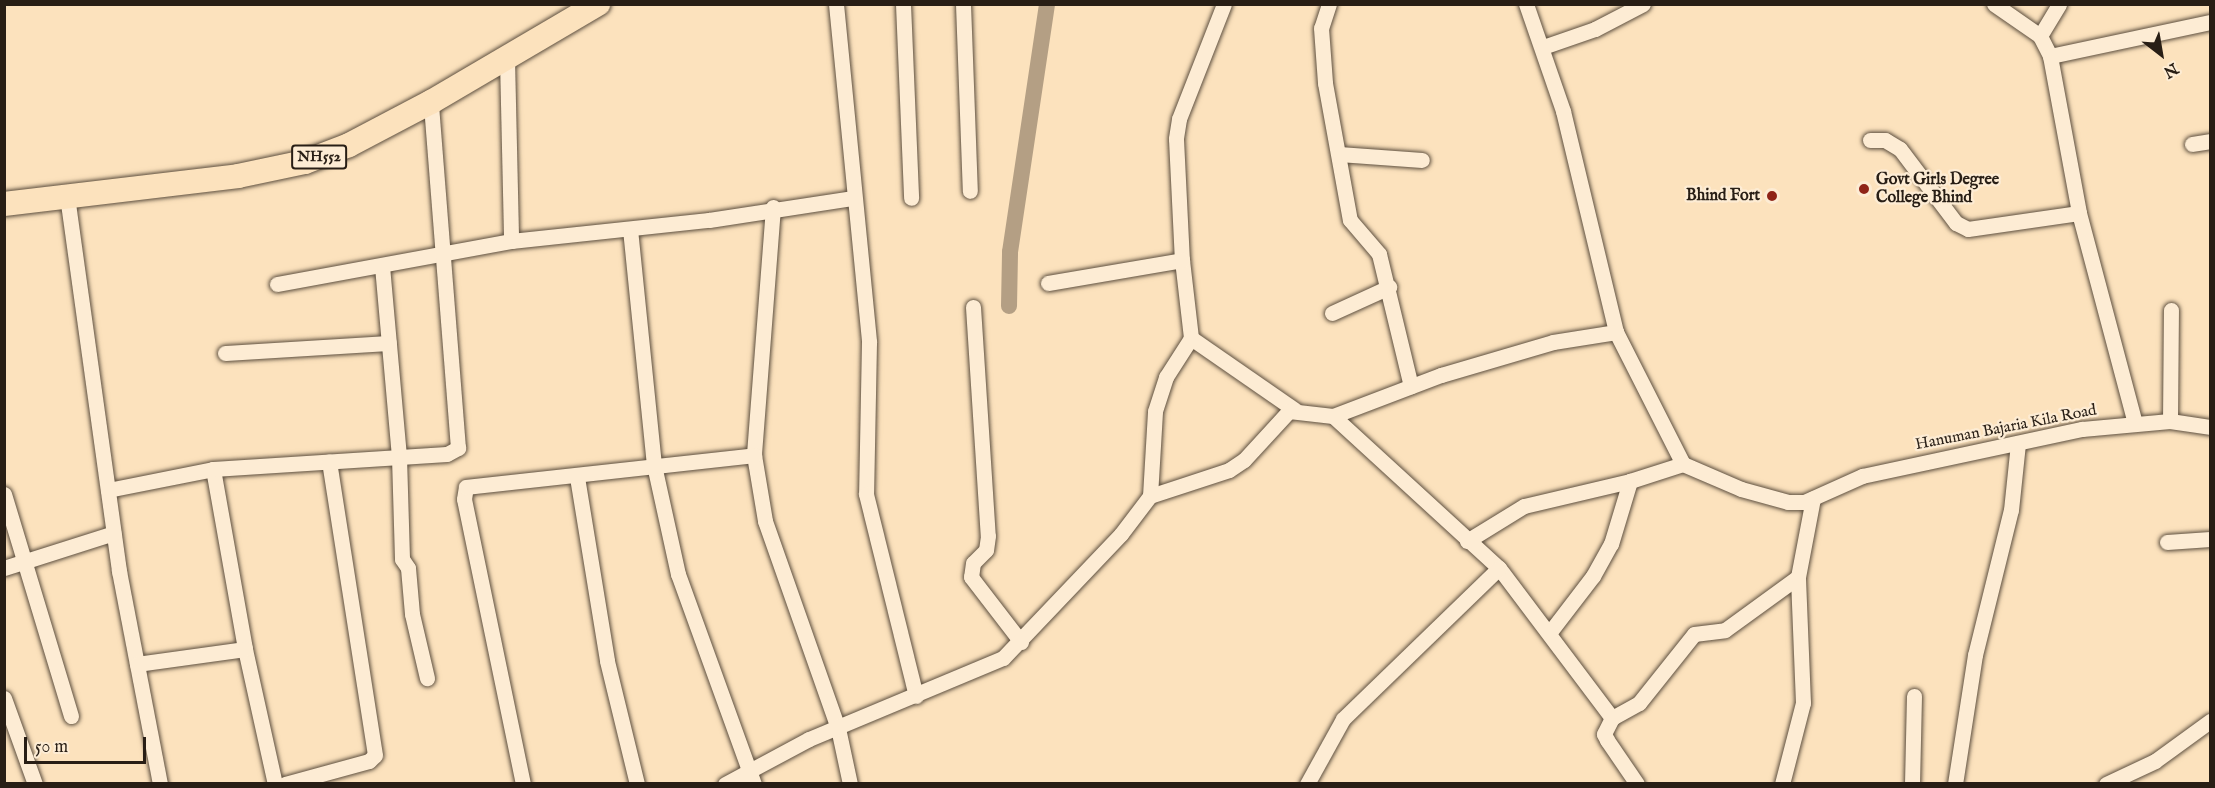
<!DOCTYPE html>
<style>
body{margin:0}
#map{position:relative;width:2215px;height:788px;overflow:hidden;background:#fce2bd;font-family:"IM FELL English",serif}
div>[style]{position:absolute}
.canal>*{height:16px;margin:-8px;padding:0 8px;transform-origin:8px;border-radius:8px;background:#b49f84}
.roads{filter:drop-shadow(0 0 2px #5d4f3f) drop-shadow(0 0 2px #5d4f3f)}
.minor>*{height:15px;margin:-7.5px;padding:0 7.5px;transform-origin:7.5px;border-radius:7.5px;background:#fdecd4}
.trunk>*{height:24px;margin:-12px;padding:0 12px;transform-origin:12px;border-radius:12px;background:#fce2bd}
.dots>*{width:16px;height:16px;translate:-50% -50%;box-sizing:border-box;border:3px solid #fdecd4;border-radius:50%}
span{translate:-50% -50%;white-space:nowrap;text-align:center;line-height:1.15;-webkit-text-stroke:4.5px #fdecd4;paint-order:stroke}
.shield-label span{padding:2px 4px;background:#fdecd4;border:2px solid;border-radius:4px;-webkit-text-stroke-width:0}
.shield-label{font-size:15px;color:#281e15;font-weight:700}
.poi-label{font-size:16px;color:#281e15;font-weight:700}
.left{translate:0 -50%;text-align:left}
.right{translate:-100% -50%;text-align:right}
.street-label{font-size:16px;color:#281e15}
.frame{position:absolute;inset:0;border:6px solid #281e15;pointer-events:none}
.north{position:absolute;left:2131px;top:24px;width:60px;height:60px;-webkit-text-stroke:4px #fdecd4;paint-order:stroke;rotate:149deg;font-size:16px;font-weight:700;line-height:24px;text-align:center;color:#281e15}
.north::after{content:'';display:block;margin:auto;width:21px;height:27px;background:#281e15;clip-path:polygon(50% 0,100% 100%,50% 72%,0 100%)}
.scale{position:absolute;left:24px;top:737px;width:122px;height:27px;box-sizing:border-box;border:3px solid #281e15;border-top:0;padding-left:8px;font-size:18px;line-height:21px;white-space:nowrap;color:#281e15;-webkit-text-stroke:4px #fdecd4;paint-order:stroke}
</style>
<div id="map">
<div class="canal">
<i style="left:1009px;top:306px;width:54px;rotate:-88.9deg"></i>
<i style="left:1010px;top:252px;width:251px;rotate:-81.5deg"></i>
</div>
<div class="roads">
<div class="minor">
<i style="left:836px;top:4px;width:340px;rotate:84.4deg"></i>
<i style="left:869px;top:342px;width:152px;rotate:91.1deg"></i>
<i style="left:866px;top:494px;width:208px;rotate:76.1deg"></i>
<i style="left:903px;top:4px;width:194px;rotate:87.6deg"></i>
<i style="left:963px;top:4px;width:187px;rotate:87.9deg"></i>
<i style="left:1224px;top:4px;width:123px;rotate:111.4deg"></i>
<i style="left:1179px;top:119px;width:20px;rotate:99deg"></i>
<i style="left:1176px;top:139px;width:121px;rotate:87.2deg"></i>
<i style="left:1182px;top:260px;width:79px;rotate:83.4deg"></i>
<i style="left:1191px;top:338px;width:126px;rotate:34.7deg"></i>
<i style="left:1329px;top:4px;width:25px;rotate:108deg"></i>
<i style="left:1321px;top:28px;width:55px;rotate:85.8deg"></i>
<i style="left:1325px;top:83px;width:139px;rotate:79.7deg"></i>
<i style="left:1350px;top:220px;width:45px;rotate:49.5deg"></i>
<i style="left:1379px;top:254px;width:136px;rotate:76.4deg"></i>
<i style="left:1526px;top:4px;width:113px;rotate:70.9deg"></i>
<i style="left:1563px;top:111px;width:227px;rotate:76.5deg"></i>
<i style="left:1616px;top:332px;width:148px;rotate:63.1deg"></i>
<i style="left:1683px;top:464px;width:63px;rotate:23.3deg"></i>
<i style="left:1741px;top:489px;width:49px;rotate:15.5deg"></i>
<i style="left:1788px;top:502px;width:16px"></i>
<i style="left:1804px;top:502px;width:64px;rotate:-24.1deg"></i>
<i style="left:1862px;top:476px;width:225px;rotate:-12.1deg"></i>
<i style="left:2082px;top:429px;width:88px;rotate:-5.2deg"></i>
<i style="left:2170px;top:421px;width:40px;rotate:8.5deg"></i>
<i style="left:1994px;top:4px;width:56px;rotate:34.8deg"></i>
<i style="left:2040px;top:36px;width:22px;rotate:63deg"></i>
<i style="left:2050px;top:56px;width:160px;rotate:79.5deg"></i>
<i style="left:2079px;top:213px;width:218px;rotate:75.1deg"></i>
<i style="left:2040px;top:36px;width:37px;rotate:-59deg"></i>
<i style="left:1543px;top:47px;width:55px;rotate:-19.1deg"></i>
<i style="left:1595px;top:29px;width:54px;rotate:-27.5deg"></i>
<i style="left:2050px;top:56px;width:164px;rotate:-12deg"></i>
<i style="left:507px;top:59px;width:182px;rotate:88.7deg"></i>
<i style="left:1870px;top:140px;width:15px"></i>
<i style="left:1885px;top:140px;width:17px;rotate:31deg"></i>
<i style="left:1900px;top:149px;width:93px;rotate:52.9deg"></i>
<i style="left:1956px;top:223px;width:13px;rotate:27deg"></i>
<i style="left:1968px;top:229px;width:112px;rotate:-8.2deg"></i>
<i style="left:2192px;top:144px;width:18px;rotate:-9deg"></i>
<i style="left:1339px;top:154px;width:83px;rotate:4.1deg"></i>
<i style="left:67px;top:196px;width:379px;rotate:82.1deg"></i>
<i style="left:119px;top:571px;width:217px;rotate:79.1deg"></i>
<i style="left:773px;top:207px;width:249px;rotate:94.4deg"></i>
<i style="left:754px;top:455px;width:67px;rotate:80.5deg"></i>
<i style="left:765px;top:521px;width:219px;rotate:70.6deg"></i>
<i style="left:838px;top:728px;width:57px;rotate:77.9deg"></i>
<i style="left:630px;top:229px;width:237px;rotate:84.2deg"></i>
<i style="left:654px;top:465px;width:112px;rotate:77.6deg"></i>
<i style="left:678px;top:574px;width:223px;rotate:70.1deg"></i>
<i style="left:382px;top:266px;width:192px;rotate:84.9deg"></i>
<i style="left:399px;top:457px;width:102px;rotate:88.3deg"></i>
<i style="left:402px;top:559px;width:11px;rotate:56deg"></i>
<i style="left:408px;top:568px;width:46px;rotate:85deg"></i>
<i style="left:412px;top:614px;width:66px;rotate:76.8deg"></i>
<i style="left:1048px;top:283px;width:136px;rotate:-9.7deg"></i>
<i style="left:277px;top:284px;width:238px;rotate:-10.4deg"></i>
<i style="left:511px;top:241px;width:199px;rotate:-6.1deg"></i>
<i style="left:709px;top:220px;width:146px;rotate:-8.7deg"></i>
<i style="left:973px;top:307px;width:229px;rotate:86.3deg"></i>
<i style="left:988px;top:536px;width:14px;rotate:98deg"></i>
<i style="left:986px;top:550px;width:18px;rotate:135deg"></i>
<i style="left:973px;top:563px;width:14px;rotate:98deg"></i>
<i style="left:971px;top:577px;width:82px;rotate:52.4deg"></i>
<i style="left:1332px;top:313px;width:63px;rotate:-24.5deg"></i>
<i style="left:225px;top:353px;width:164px;rotate:-3.5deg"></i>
<i style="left:1333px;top:416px;width:225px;rotate:42.5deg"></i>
<i style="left:1499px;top:568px;width:188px;rotate:53deg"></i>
<i style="left:1612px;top:718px;width:18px;rotate:117deg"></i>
<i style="left:1604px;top:734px;width:7px;rotate:63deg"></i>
<i style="left:1607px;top:740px;width:53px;rotate:55.7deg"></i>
<i style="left:2170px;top:421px;width:111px;rotate:-89.5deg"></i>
<i style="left:213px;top:469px;width:183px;rotate:79.9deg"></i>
<i style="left:245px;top:649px;width:138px;rotate:77.5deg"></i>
<i style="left:577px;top:477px;width:186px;rotate:80.7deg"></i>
<i style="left:607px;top:661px;width:127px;rotate:76.3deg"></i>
<i style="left:108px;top:490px;width:107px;rotate:-11.3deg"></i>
<i style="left:213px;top:469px;width:234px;rotate:-3.7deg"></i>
<i style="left:447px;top:454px;width:13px;rotate:-29deg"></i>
<i style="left:458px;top:448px;width:347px;rotate:-94.5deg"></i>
<i style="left:4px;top:494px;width:232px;rotate:73.2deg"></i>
<i style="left:1150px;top:496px;width:85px;rotate:-86.6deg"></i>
<i style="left:1155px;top:411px;width:36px;rotate:-72deg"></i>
<i style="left:1166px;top:377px;width:46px;rotate:-57.3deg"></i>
<i style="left:1467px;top:541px;width:67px;rotate:-31.6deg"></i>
<i style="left:1524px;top:506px;width:109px;rotate:-13.3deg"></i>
<i style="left:1630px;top:481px;width:56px;rotate:-17.8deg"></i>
<i style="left:2167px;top:542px;width:43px;rotate:-4deg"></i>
<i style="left:4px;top:568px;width:115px;rotate:-17.7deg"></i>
<i style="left:1550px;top:632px;width:71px;rotate:-52.5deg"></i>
<i style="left:1593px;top:576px;width:37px;rotate:-61deg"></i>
<i style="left:1611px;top:544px;width:66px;rotate:-73.2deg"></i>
<i style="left:137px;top:664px;width:109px;rotate:-7.9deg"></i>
<i style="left:4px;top:698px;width:91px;rotate:70.2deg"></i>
<i style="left:1612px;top:718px;width:31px;rotate:-29deg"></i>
<i style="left:1639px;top:703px;width:88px;rotate:-51.4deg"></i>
<i style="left:1694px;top:634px;width:31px;rotate:-7deg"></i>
<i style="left:1725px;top:630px;width:90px;rotate:-36deg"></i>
<i style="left:285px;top:784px;width:87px;rotate:-15.3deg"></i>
<i style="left:369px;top:761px;width:8px;rotate:-45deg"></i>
<i style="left:375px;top:755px;width:297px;rotate:-98.9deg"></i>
<i style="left:523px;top:784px;width:291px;rotate:-101.7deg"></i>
<i style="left:464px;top:499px;width:12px;rotate:-81deg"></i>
<i style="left:466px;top:487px;width:290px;rotate:-6.3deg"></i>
<i style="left:725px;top:784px;width:95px;rotate:-28.2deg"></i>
<i style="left:809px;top:739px;width:210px;rotate:-22.7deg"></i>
<i style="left:1003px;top:658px;width:171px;rotate:-46.4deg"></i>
<i style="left:1121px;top:534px;width:48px;rotate:-52.7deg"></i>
<i style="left:1150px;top:496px;width:83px;rotate:-18.2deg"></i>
<i style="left:1229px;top:470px;width:18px;rotate:-34deg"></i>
<i style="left:1244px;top:460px;width:67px;rotate:-47.4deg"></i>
<i style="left:1289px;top:411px;width:44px;rotate:6.5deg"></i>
<i style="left:1333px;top:416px;width:116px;rotate:-20.8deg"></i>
<i style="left:1441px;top:375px;width:117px;rotate:-16.4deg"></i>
<i style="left:1553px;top:342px;width:64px;rotate:-9deg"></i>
<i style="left:1307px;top:784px;width:74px;rotate:-61deg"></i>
<i style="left:1343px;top:719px;width:217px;rotate:-44.1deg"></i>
<i style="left:1782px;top:784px;width:84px;rotate:-75.5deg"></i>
<i style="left:1803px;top:703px;width:126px;rotate:-92.3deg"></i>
<i style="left:1798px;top:577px;width:80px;rotate:-79.2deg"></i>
<i style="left:1912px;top:784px;width:88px;rotate:-88.7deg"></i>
<i style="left:1955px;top:784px;width:131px;rotate:-81.2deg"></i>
<i style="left:1975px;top:655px;width:149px;rotate:-76.1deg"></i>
<i style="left:2011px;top:510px;width:67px;rotate:-84deg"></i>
<i style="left:2106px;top:784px;width:54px;rotate:-25.1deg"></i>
<i style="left:2155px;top:761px;width:68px;rotate:-36deg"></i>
</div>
<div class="trunk">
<i style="left:4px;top:204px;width:236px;rotate:-6.8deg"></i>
<i style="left:238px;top:176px;width:68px;rotate:-11.8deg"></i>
<i style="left:305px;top:162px;width:47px;rotate:-21.1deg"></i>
<i style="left:349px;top:145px;width:93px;rotate:-27.7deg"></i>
<i style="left:431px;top:102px;width:194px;rotate:-30.4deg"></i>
</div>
</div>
<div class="dots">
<i style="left:1864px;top:189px;background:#8f2418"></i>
<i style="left:1772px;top:196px;background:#8f2418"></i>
</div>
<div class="shield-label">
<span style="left:319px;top:157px">NH552</span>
</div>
<div class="poi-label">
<span class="left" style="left:1876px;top:189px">Govt Girls Degree<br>College Bhind</span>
<span class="right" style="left:1760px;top:196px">Bhind Fort</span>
</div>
<div class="street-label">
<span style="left:2006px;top:428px;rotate:-11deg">Hanuman Bajaria Kila Road</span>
</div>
<div class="frame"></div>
<div class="north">N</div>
<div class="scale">50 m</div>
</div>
